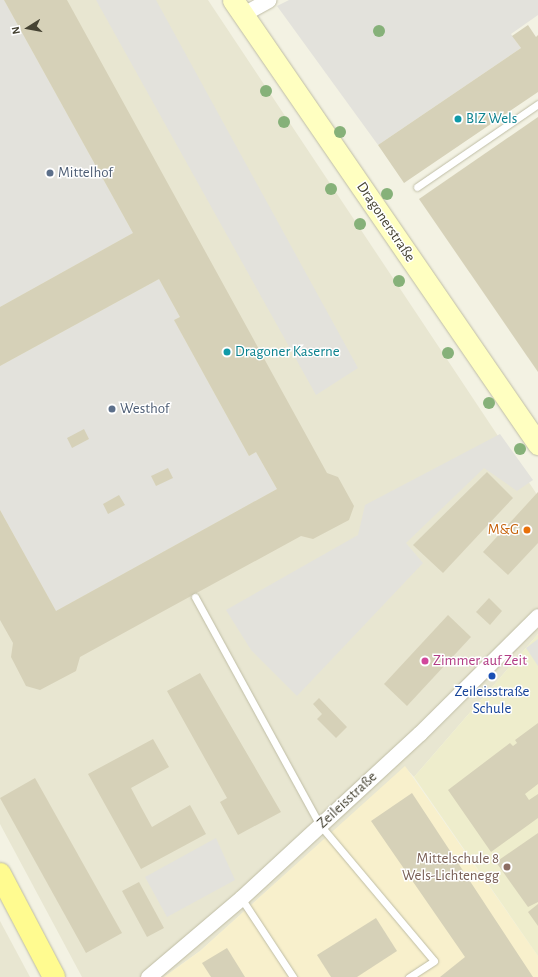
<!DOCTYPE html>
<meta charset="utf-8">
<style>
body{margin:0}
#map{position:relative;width:538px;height:977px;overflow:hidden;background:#f3f2e3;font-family:"Alegreya Sans",sans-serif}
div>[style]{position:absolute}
.residential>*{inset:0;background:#e8e6d1}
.commercial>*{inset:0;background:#f8f0cc}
.education>*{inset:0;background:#eeedcc}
.parking>*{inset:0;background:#e3e2dc}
.building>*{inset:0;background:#d6d1b8}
.roads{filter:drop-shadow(0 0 1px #bfbda5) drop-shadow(0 0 1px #bfbda5)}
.lane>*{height:7px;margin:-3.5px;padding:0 3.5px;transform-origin:3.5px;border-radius:3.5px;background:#fff}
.street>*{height:15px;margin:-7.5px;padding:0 7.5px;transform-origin:7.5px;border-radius:7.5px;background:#fff}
.secondary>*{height:21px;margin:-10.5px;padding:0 10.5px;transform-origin:10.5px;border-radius:10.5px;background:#ffffc1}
.primary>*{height:22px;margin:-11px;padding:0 11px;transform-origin:11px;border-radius:11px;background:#fffb90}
.trees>*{width:12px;height:12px;margin:-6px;border-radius:50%;background:#86b179}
.dots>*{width:11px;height:11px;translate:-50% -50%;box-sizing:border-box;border:2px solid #fff;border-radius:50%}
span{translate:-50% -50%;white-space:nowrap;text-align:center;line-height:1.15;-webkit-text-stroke:3px #fff;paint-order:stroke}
.culture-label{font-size:15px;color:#0d838f}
.left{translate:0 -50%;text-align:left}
.service-label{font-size:15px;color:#4e5e75}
.street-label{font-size:15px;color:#464333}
.food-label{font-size:15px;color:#c56008}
.right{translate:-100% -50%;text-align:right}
.hotel-label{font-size:15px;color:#b23c85}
.transit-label{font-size:15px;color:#164399}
.education-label{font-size:15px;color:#785e54}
.north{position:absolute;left:8px;top:8px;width:40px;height:40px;-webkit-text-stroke:3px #fff;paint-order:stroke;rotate:259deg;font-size:11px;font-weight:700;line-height:16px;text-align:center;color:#464333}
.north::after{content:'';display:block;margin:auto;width:14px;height:18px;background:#464333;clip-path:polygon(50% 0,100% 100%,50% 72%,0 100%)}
</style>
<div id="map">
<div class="residential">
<i style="clip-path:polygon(0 0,208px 0,538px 496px,538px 634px,414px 777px,405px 767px,200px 951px,164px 977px,82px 977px,0 824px)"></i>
<i style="clip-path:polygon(0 921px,30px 977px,0 977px)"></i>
</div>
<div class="commercial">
<i style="clip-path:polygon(405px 766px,538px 956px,538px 977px,164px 977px,200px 951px)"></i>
</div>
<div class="education">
<i style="clip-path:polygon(538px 634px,538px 956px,414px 777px)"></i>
</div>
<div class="parking">
<i style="clip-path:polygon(0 0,4px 0,133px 233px,0 307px)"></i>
<i style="clip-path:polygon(96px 0,156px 0,358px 368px,316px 395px)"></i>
<i style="clip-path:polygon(289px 0,538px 0,538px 15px,511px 34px,521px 48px,378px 145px,277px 6px)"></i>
<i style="clip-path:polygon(159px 279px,180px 317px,174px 320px,249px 456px,256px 452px,277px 489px,56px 611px,0 510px,0 366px)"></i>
<i style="clip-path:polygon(500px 434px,533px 480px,517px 491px,484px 468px,406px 543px,423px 563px,297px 696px,251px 650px,226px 610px,358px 535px,365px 505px)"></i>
<i style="clip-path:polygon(538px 639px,538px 666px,526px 648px)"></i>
<i style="clip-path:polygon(216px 838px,235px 880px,167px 917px,145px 877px)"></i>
</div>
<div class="building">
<i style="clip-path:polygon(4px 0,67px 0,327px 473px,338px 477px,354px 506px,349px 520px,313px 539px,301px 536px,160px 613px,80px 657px,76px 671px,40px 690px,26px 686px,11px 657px,13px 643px,0 620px,0 510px,56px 611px,277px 489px,256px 452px,249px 456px,174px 320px,180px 317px,159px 279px,0 366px,0 307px,133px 233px)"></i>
<i style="clip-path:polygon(528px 25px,536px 37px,538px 35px,538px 92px,404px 183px,378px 145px,521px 48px,512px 36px)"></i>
<i style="clip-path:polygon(538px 117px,538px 372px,419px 199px)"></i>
<i style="clip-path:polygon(84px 429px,89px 439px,72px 448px,67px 438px)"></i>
<i style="clip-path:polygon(168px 468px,173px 478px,156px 486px,151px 476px)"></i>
<i style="clip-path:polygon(487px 472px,513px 498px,443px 573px,413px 545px)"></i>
<i style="clip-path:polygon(538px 492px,538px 543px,508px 575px,483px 552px)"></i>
<i style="clip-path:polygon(119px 495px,125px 505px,108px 514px,103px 504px)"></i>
<i style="clip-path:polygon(489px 598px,502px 611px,490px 625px,476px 612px)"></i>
<i style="clip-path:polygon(448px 615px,471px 637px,407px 706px,384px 684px)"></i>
<i style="clip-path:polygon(200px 673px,281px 812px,238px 835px,220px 802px,227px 798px,167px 691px)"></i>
<i style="clip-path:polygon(319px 698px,347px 727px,336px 738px,317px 719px,322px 714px,313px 704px)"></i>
<i style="clip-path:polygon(538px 723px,538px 784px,525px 794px,529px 800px,538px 794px,538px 818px,491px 852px,448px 790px,510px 743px,513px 746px,517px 743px,515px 740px)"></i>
<i style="clip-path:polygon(153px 739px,169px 767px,131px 788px,141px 807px,152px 827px,190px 805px,206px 834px,141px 869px,88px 774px)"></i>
<i style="clip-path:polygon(35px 778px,122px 933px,86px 953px,0 798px)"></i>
<i style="clip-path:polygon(412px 793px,533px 977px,440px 977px,465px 957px,371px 821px)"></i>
<i style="clip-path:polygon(538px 833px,538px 902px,528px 907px,496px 862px)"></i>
<i style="clip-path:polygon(139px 882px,164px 928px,147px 937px,122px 891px)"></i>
<i style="clip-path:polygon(538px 904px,538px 926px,528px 912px)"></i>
<i style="clip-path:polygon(376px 918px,397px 951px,357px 977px,331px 977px,317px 955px)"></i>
<i style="clip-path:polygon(227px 948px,245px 977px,211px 977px,202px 963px)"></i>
</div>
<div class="roads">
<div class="lane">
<i style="left:417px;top:187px;width:147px;rotate:-34.4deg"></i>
<i style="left:195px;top:597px;width:260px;rotate:61.3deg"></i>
<i style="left:320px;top:825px;width:177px;rotate:50deg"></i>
<i style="left:434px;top:961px;width:30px;rotate:147deg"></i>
<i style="left:241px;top:898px;width:95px;rotate:56.6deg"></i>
</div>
<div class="street">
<i style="left:243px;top:14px;width:29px;rotate:-29deg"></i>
<i style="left:148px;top:977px;width:122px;rotate:-40.3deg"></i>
<i style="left:241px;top:898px;width:243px;rotate:-42.7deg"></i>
<i style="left:420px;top:733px;width:166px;rotate:-44.8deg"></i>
</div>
<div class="secondary">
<i style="left:233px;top:0;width:539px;rotate:55.51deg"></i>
</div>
<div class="primary">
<i style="left:0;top:874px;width:116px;rotate:62.3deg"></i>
</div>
</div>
<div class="trees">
<i style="left:379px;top:31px"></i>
<i style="left:266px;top:91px"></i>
<i style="left:284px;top:122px"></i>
<i style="left:340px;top:132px"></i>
<i style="left:331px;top:189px"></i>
<i style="left:387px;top:194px"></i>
<i style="left:360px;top:224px"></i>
<i style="left:399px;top:281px"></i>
<i style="left:448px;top:353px"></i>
<i style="left:489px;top:403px"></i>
<i style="left:520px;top:449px"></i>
</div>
<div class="dots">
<i style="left:458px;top:119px;background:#0f9aa8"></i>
<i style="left:50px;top:173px;background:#5c6f8a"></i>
<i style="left:227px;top:352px;background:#0f9aa8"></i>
<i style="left:112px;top:409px;background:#5c6f8a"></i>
<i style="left:527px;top:530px;background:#e8710a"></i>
<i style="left:425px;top:661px;background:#d1479c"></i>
<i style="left:492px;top:676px;background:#1a4fb4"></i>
<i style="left:507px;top:867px;background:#8d6e63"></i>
</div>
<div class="culture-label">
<span class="left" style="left:466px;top:119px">BIZ Wels</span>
<span class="left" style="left:235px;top:352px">Dragoner Kaserne</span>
</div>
<div class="service-label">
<span class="left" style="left:58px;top:173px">Mittelhof</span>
<span class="left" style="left:120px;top:409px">Westhof</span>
</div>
<div class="street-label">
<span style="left:386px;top:222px;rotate:56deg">Dragonerstraße</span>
<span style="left:347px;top:800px;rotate:-43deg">Zeileisstraße</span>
</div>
<div class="food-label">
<span class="right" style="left:519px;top:530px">M&amp;G</span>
</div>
<div class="hotel-label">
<span class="left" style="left:433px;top:661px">Zimmer auf Zeit</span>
</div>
<div class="transit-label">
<span style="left:492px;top:700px">Zeileisstraße<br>Schule</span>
</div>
<div class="education-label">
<span class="right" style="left:499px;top:867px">Mittelschule 8<br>Wels-Lichtenegg</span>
</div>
<div class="north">N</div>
</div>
